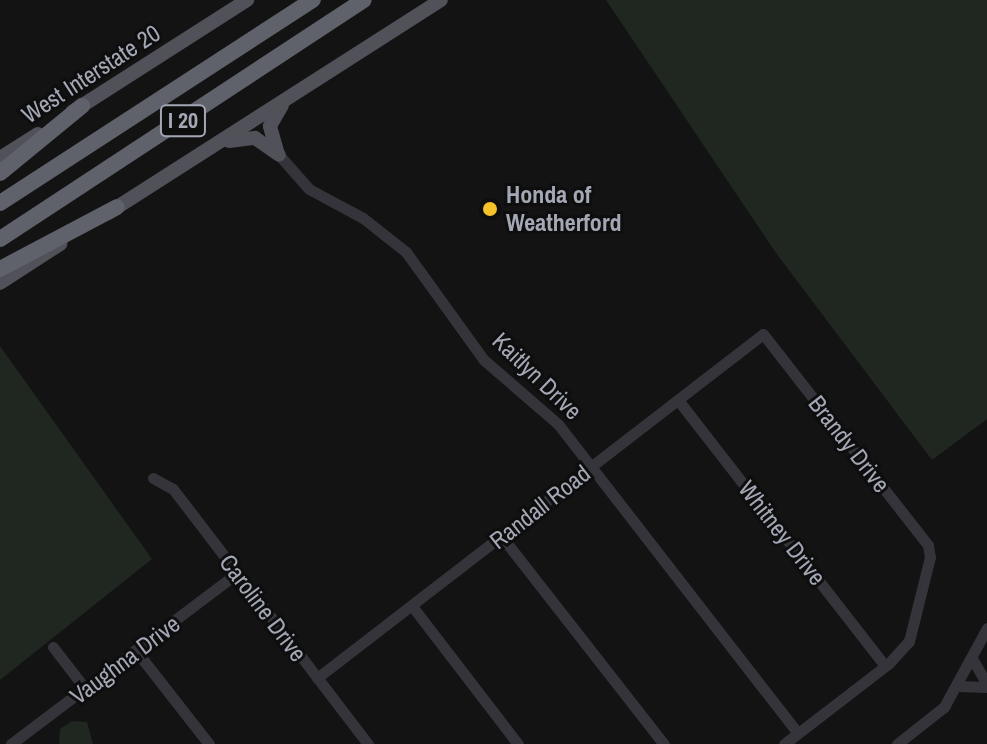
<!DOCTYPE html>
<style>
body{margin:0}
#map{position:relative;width:987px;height:744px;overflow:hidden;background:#131314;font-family:"Archivo Narrow",sans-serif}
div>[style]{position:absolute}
.green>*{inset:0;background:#1f2720}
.minor>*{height:11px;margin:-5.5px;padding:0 5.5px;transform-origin:5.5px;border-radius:5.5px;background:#34343a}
.major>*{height:14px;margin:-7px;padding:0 7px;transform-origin:7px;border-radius:7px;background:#505159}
.highway>*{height:16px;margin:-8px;padding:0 8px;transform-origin:8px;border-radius:8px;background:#60626b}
.dots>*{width:22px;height:22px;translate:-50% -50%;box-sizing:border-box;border:4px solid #0e0e0f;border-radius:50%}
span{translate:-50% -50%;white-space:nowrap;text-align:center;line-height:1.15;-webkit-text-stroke:6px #0e0e0f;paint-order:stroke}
.shield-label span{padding:2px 6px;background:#0e0e0f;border:2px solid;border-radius:6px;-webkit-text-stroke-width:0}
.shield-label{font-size:22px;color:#a4a8b5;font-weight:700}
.street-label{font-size:24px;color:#a4a8b5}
.poi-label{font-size:24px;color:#a4a8b5;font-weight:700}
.left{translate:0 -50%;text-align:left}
</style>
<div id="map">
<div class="green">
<i style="clip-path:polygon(606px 0,987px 0,987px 419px,932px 460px,776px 253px)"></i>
<i style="clip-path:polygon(0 346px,152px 559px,0 680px)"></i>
<i style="clip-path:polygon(72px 721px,87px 722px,93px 744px,59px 744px,60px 729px)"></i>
</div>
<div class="minor">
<i style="left:279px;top:155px;width:45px;rotate:48.6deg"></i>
<i style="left:309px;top:189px;width:61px;rotate:28.2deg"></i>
<i style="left:363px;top:218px;width:55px;rotate:38.3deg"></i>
<i style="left:406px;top:252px;width:133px;rotate:54.2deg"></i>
<i style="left:484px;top:360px;width:98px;rotate:40.9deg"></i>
<i style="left:558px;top:424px;width:391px;rotate:52.2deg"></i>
<i style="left:678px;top:400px;width:337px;rotate:52.1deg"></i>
<i style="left:153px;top:478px;width:23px;rotate:29deg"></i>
<i style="left:173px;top:489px;width:321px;rotate:52.6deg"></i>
<i style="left:502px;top:537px;width:263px;rotate:52deg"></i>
<i style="left:412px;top:606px;width:174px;rotate:52.5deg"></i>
<i style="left:53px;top:647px;width:56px;rotate:52.3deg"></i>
<i style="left:137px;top:652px;width:117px;rotate:52deg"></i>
<i style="left:973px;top:660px;width:28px;rotate:60deg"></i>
<i style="left:317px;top:678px;width:563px;rotate:-37.64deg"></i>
<i style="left:763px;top:334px;width:268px;rotate:52deg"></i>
<i style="left:928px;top:545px;width:12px;rotate:81deg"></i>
<i style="left:930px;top:557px;width:87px;rotate:104deg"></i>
<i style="left:909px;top:641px;width:31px;rotate:132deg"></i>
<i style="left:888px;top:664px;width:131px;rotate:142.4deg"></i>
<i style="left:958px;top:686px;width:29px;rotate:2deg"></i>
<i style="left:11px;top:744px;width:282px;rotate:-37.1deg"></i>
<i style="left:897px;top:744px;width:60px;rotate:-38.2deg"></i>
<i style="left:944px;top:707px;width:90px;rotate:-61.4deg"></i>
</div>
<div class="major">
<i style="left:72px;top:112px;width:208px;rotate:-32.6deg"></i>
<i style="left:229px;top:141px;width:26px;rotate:-7deg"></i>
<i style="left:255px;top:138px;width:29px;rotate:35deg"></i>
<i style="left:277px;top:151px;width:26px;rotate:-106deg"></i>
<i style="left:270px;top:126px;width:24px;rotate:-60deg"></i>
<i style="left:0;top:158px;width:45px;rotate:-32.3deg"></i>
<i style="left:108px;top:213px;width:395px;rotate:-32.6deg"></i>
<i style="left:0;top:283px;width:72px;rotate:-33deg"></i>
</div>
<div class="highway">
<i style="left:0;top:173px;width:106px;rotate:-39.3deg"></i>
<i style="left:0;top:203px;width:373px;rotate:-33deg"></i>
<i style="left:0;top:239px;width:435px;rotate:-33.3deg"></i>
<i style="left:0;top:269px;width:132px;rotate:-27.9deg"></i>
</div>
<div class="dots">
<i style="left:490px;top:209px;background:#f5c22a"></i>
</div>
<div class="shield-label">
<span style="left:183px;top:121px">I 20</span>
</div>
<div class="street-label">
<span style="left:91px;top:74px;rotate:-33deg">West Interstate 20</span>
<span style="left:537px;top:376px;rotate:44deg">Kaitlyn Drive</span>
<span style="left:849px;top:444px;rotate:52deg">Brandy Drive</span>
<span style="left:540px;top:507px;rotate:-38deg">Randall Road</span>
<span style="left:782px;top:533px;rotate:52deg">Whitney Drive</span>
<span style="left:263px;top:608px;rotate:53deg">Caroline Drive</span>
<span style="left:125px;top:660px;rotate:-37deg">Vaughna Drive</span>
</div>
<div class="poi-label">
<span class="left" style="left:506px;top:209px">Honda of<br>Weatherford</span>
</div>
</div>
